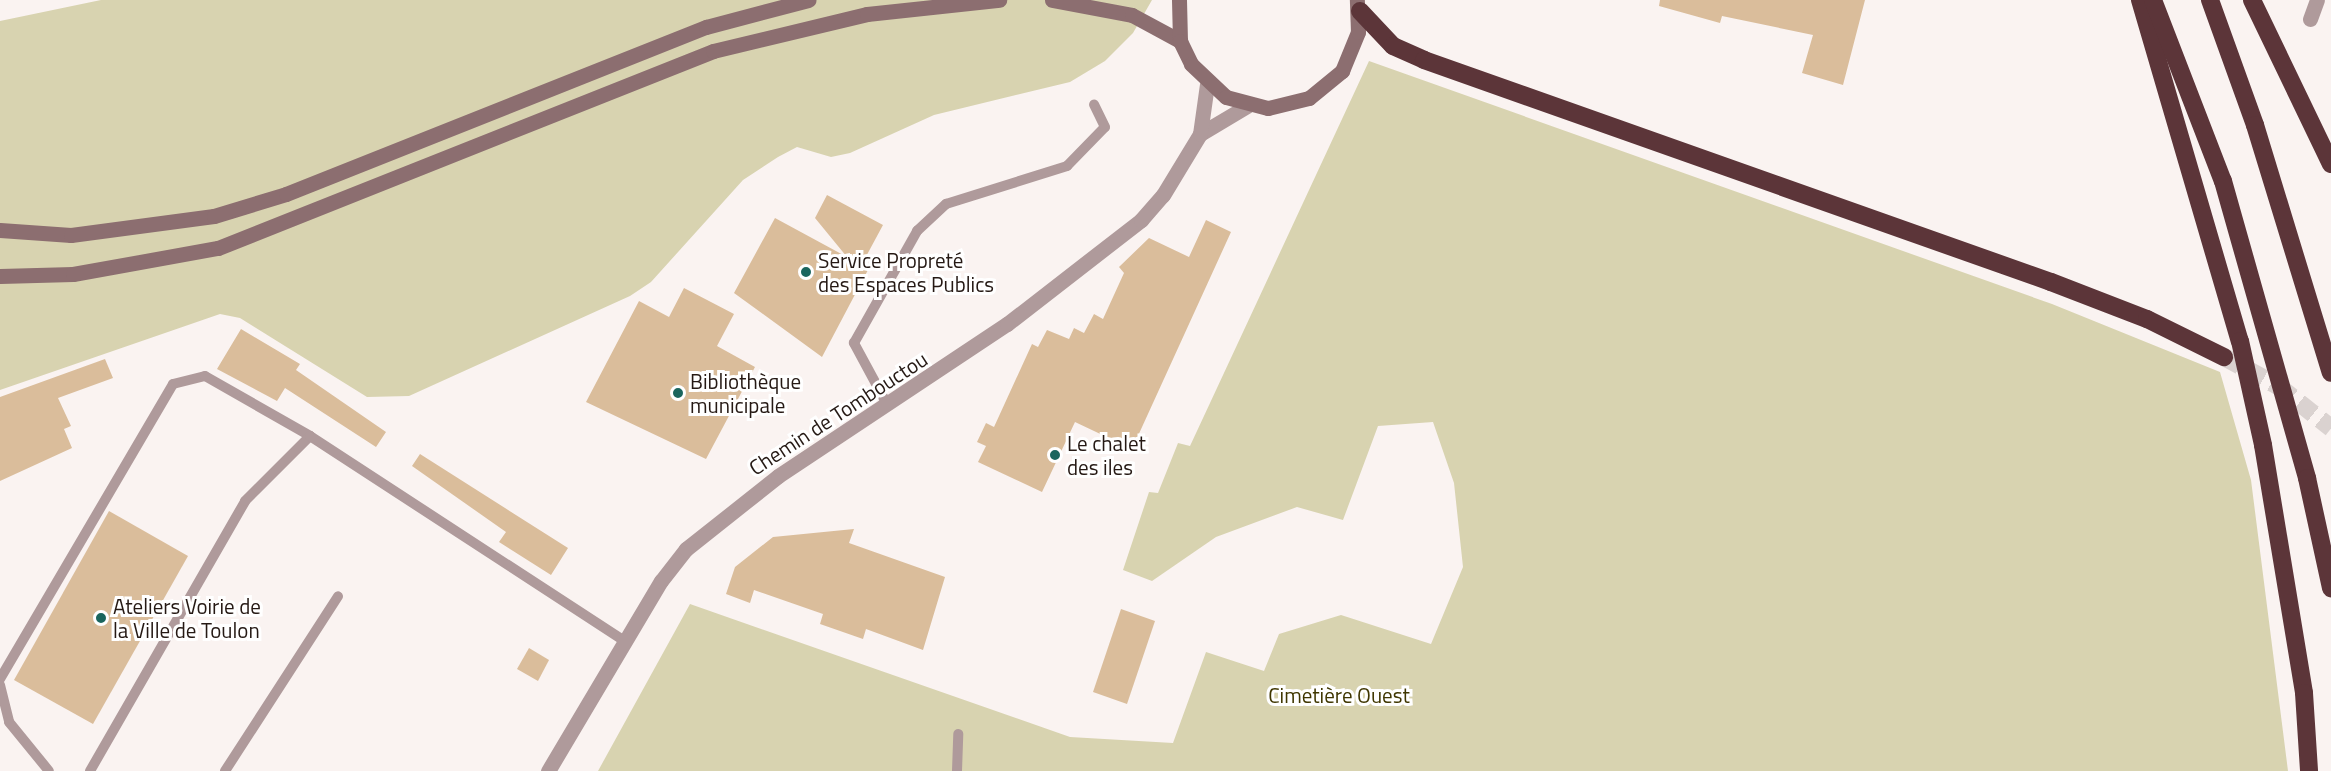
<!DOCTYPE html>
<meta charset="utf-8">
<style>
body{margin:0}
#map{position:relative;width:2331px;height:771px;overflow:hidden;background:#faf3f1;font-family:"Titillium Web",sans-serif}
div>[style]{position:absolute}
.green>*{inset:0;background:#d8d3b0}
.building>*{inset:0;background:#dabd9b}
.highway-tunnel>*{height:18px;margin-top:-9px;transform-origin:0;background:repeating-linear-gradient(90deg,#dad2d0 0 18px,transparent 0 27px)}
.lane>*{height:10px;margin:-5px;padding:0 5px;transform-origin:5px;border-radius:5px;background:#af9a9b}
.street>*{height:15px;margin:-7.5px;padding:0 7.5px;transform-origin:7.5px;border-radius:7.5px;background:#af9a9b}
.secondary>*{height:15px;margin:-7.5px;padding:0 7.5px;transform-origin:7.5px;border-radius:7.5px;background:#8c6e70}
.highway>*{height:18px;margin:-9px;padding:0 9px;transform-origin:9px;border-radius:9px;background:#5c3539}
.dots>*{width:16px;height:16px;translate:-50% -50%;box-sizing:border-box;border:3px solid #fff;border-radius:50%}
span{translate:-50% -50%;white-space:nowrap;text-align:center;line-height:1.15;-webkit-text-stroke:6px #fff;paint-order:stroke}
.poi-label{font-size:21px;color:#251914}
.left{translate:0 -50%;text-align:left}
.street-label{font-size:21px;color:#251914}
.park-label{font-size:21px;color:#3f3600}
</style>
<div id="map">
<div class="green">
<i style="clip-path:polygon(101px 0,1152px 0,1133px 33px,1105px 61px,1070px 82px,934px 115px,850px 153px,831px 157px,797px 147px,778px 157px,743px 180px,651px 282px,630px 296px,409px 396px,367px 397px,240px 318px,220px 314px,0 390px,0 21px)"></i>
<i style="clip-path:polygon(1369px 61px,2052px 304px,2220px 372px,2251px 480px,2288px 771px,598px 771px,690px 604px,1070px 737px,1173px 743px,1206px 652px,1264px 671px,1279px 634px,1341px 615px,1431px 644px,1463px 567px,1454px 483px,1433px 422px,1378px 426px,1343px 520px,1297px 507px,1216px 537px,1152px 581px,1123px 570px,1149px 492px,1158px 493px,1178px 443px,1190px 446px)"></i>
</div>
<div class="building">
<i style="clip-path:polygon(1660px 0,1865px 0,1843px 85px,1802px 73px,1813px 35px,1722px 16px,1720px 23px,1659px 6px)"></i>
<i style="clip-path:polygon(827px 195px,883px 225px,862px 264px,869px 268px,822px 357px,734px 293px,775px 218px,847px 257px,815px 218px)"></i>
<i style="clip-path:polygon(1206px 220px,1231px 232px,1132px 449px,1075px 422px,1042px 492px,978px 462px,986px 446px,977px 442px,986px 423px,994px 427px,1032px 344px,1038px 347px,1047px 330px,1069px 339px,1074px 328px,1084px 333px,1094px 314px,1103px 319px,1124px 273px,1119px 267px,1149px 238px,1189px 257px)"></i>
<i style="clip-path:polygon(684px 288px,734px 314px,717px 346px,755px 367px,706px 459px,586px 402px,639px 301px,669px 317px)"></i>
<i style="clip-path:polygon(241px 329px,300px 364px,296px 370px,386px 432px,376px 447px,285px 388px,277px 401px,217px 369px)"></i>
<i style="clip-path:polygon(105px 359px,113px 378px,58px 398px,71px 426px,64px 429px,72px 448px,0 481px,0 397px)"></i>
<i style="clip-path:polygon(420px 454px,568px 548px,551px 575px,499px 542px,506px 532px,412px 466px)"></i>
<i style="clip-path:polygon(109px 511px,188px 556px,93px 724px,14px 680px)"></i>
<i style="clip-path:polygon(854px 529px,849px 543px,945px 577px,923px 650px,866px 629px,863px 639px,820px 624px,823px 614px,754px 590px,750px 603px,726px 594px,735px 567px,773px 537px)"></i>
<i style="clip-path:polygon(1121px 609px,1155px 621px,1127px 704px,1093px 692px)"></i>
<i style="clip-path:polygon(529px 648px,549px 660px,538px 681px,517px 669px)"></i>
</div>
<div class="highway-tunnel">
<i style="left:2224px;top:357px;width:61px;rotate:28.2deg"></i>
<i style="left:2278px;top:386px;width:68px;rotate:38.4deg"></i>
</div>
<div class="lane">
<i style="left:888px;top:406px;width:72px;rotate:-118.4deg"></i>
<i style="left:854px;top:343px;width:129px;rotate:-60.6deg"></i>
<i style="left:917px;top:231px;width:40px;rotate:-43deg"></i>
<i style="left:946px;top:204px;width:127px;rotate:-17.4deg"></i>
<i style="left:1067px;top:166px;width:54px;rotate:-45.7deg"></i>
<i style="left:1105px;top:127px;width:25px;rotate:-116deg"></i>
<i style="left:0;top:679px;width:342px;rotate:-59.6deg"></i>
<i style="left:173px;top:384px;width:33px;rotate:-14deg"></i>
<i style="left:205px;top:376px;width:121px;rotate:29.7deg"></i>
<i style="left:0;top:685px;width:38px;rotate:76deg"></i>
<i style="left:9px;top:722px;width:63px;rotate:50.8deg"></i>
<i style="left:90px;top:771px;width:311px;rotate:-60.1deg"></i>
<i style="left:245px;top:501px;width:92px;rotate:-45deg"></i>
<i style="left:310px;top:436px;width:375px;rotate:33.1deg"></i>
<i style="left:225px;top:771px;width:208px;rotate:-57.1deg"></i>
<i style="left:957px;top:771px;width:37px;rotate:-88deg"></i>
</div>
<div class="street">
<i style="left:2310px;top:19px;width:20px;rotate:-70deg"></i>
<i style="left:1200px;top:134px;width:55px;rotate:-30.8deg"></i>
<i style="left:548px;top:771px;width:221px;rotate:-59.3deg"></i>
<i style="left:661px;top:581px;width:41px;rotate:-52deg"></i>
<i style="left:686px;top:549px;width:117px;rotate:-38.4deg"></i>
<i style="left:778px;top:476px;width:275px;rotate:-33.6deg"></i>
<i style="left:1007px;top:324px;width:170px;rotate:-37.8deg"></i>
<i style="left:1141px;top:220px;width:33px;rotate:-49deg"></i>
<i style="left:1163px;top:195px;width:71px;rotate:-58.8deg"></i>
<i style="left:1200px;top:134px;width:50px;rotate:-82deg"></i>
</div>
<div class="secondary">
<i style="left:1052px;top:0;width:81px;rotate:10.6deg"></i>
<i style="left:1132px;top:15px;width:55px;rotate:28.4deg"></i>
<i style="left:1179px;top:0;width:41px;rotate:88.6deg"></i>
<i style="left:1180px;top:41px;width:25px;rotate:64deg"></i>
<i style="left:1191px;top:64px;width:48px;rotate:43.3deg"></i>
<i style="left:1226px;top:97px;width:43px;rotate:14.7deg"></i>
<i style="left:1268px;top:108px;width:42px;rotate:-13.7deg"></i>
<i style="left:1309px;top:98px;width:43px;rotate:-39.3deg"></i>
<i style="left:1342px;top:71px;width:42px;rotate:-67.7deg"></i>
<i style="left:1358px;top:32px;width:32px;rotate:-92deg"></i>
<i style="left:0;top:230px;width:71px;rotate:4deg"></i>
<i style="left:71px;top:235px;width:144px;rotate:-7.6deg"></i>
<i style="left:214px;top:216px;width:75px;rotate:-17deg"></i>
<i style="left:286px;top:194px;width:452px;rotate:-21.7deg"></i>
<i style="left:706px;top:27px;width:106px;rotate:-14.8deg"></i>
<i style="left:0;top:276px;width:73px;rotate:-1.6deg"></i>
<i style="left:73px;top:274px;width:147px;rotate:-10.2deg"></i>
<i style="left:218px;top:248px;width:533px;rotate:-21.7deg"></i>
<i style="left:713px;top:51px;width:158px;rotate:-13.5deg"></i>
<i style="left:867px;top:14px;width:133px;rotate:-6.1deg"></i>
</div>
<div class="highway">
<i style="left:2140px;top:0;width:355px;rotate:73.7deg"></i>
<i style="left:2240px;top:341px;width:107px;rotate:77.5deg"></i>
<i style="left:2263px;top:445px;width:251px;rotate:80.6deg"></i>
<i style="left:2304px;top:693px;width:78px;rotate:86.3deg"></i>
<i style="left:2153px;top:0;width:194px;rotate:68.9deg"></i>
<i style="left:2223px;top:181px;width:309px;rotate:74.2deg"></i>
<i style="left:2307px;top:478px;width:113px;rotate:77.7deg"></i>
<i style="left:2210px;top:0;width:133px;rotate:70.2deg"></i>
<i style="left:2255px;top:125px;width:259px;rotate:73deg"></i>
<i style="left:2252px;top:0;width:182px;rotate:64.3deg"></i>
<i style="left:1360px;top:11px;width:48px;rotate:46.7deg"></i>
<i style="left:1393px;top:46px;width:34px;rotate:24deg"></i>
<i style="left:1424px;top:60px;width:665px;rotate:19.5deg"></i>
<i style="left:2051px;top:282px;width:103px;rotate:21.1deg"></i>
<i style="left:2147px;top:319px;width:86px;rotate:26.3deg"></i>
</div>
<div class="dots">
<i style="left:806px;top:272px;background:#1a655d"></i>
<i style="left:678px;top:393px;background:#1a655d"></i>
<i style="left:1055px;top:455px;background:#1a655d"></i>
<i style="left:101px;top:618px;background:#1a655d"></i>
</div>
<div class="poi-label">
<span class="left" style="left:818px;top:272px">Service Propreté<br>des Espaces Publics</span>
<span class="left" style="left:690px;top:393px">Bibliothèque<br>municipale</span>
<span class="left" style="left:1067px;top:455px">Le chalet<br>des iles</span>
<span class="left" style="left:113px;top:618px">Ateliers Voirie de<br>la Ville de Toulon</span>
</div>
<div class="street-label">
<span style="left:838px;top:413px;rotate:-33deg">Chemin de Tombouctou</span>
</div>
<div class="park-label">
<span style="left:1339px;top:695px">Cimetière Ouest</span>
</div>
</div>
